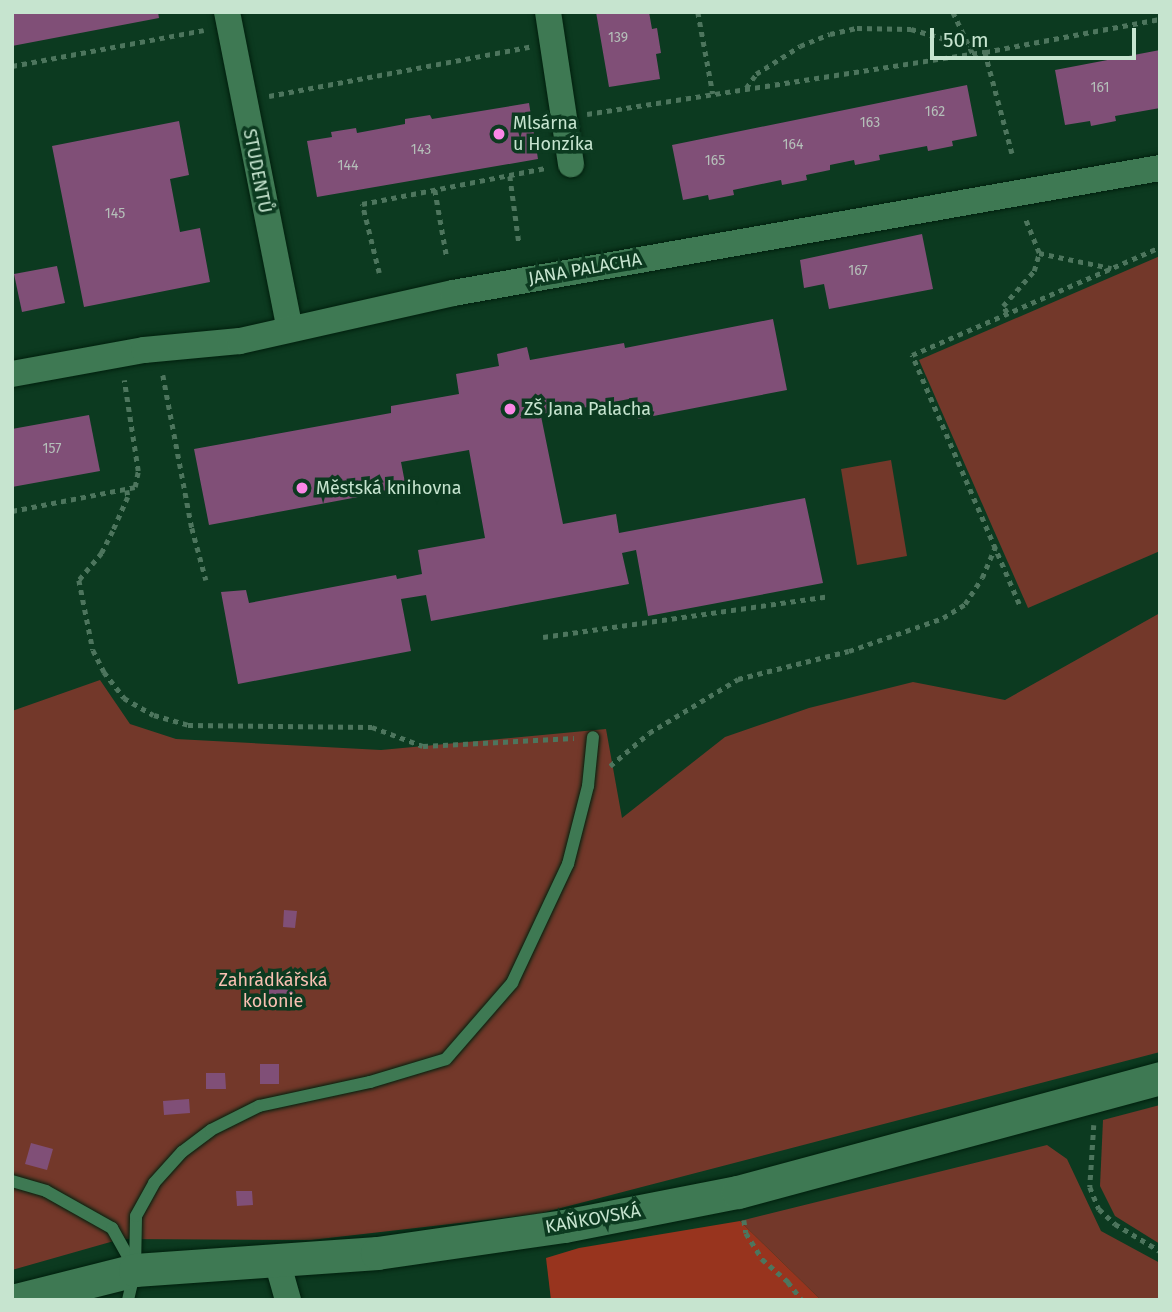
<!DOCTYPE html>
<meta charset="utf-8">
<style>
body{margin:0}
#map{position:relative;width:1172px;height:1312px;overflow:hidden;background:#0c3a20;font-family:"Fira Sans",sans-serif}
div>[style]{position:absolute}
.green>*{inset:0;background:#73382a}
.forest>*{inset:0;background:#98341e}
.building>*{inset:0;background:#804f77}
.path>*{height:4.5px;margin-top:-2.25px;transform-origin:0;background:repeating-linear-gradient(90deg,#4d755d 0 5px,transparent 0 10px)}
.roads{filter:drop-shadow(0 0 2px #011f0d) drop-shadow(0 0 2px #011f0d)}
.service>*{height:12px;margin:-6px;padding:0 6px;transform-origin:6px;border-radius:6px;background:#3e7953}
.minor>*{height:26px;margin:-13px;padding:0 13px;transform-origin:13px;border-radius:13px;background:#3e7953}
.tertiary>*{height:33px;margin:-16.5px;padding:0 16.5px;transform-origin:16.5px;border-radius:16.5px;background:#3e7953}
.dots>*{width:19px;height:19px;translate:-50% -50%;box-sizing:border-box;border:4px solid #0c3a20;border-radius:50%}
span{translate:-50% -50%;white-space:nowrap;text-align:center;line-height:1.15;-webkit-text-stroke:7px #0c3a20;paint-order:stroke}
.number-label{font-size:14px;color:#b4bfb9}
.number-label span{-webkit-text-stroke-width:0}
.poi-label{font-size:18px;color:#c6e4cf}
.left{translate:0 -50%;text-align:left}
.street-label{font-size:18px;color:#c6e4cf}
.park-label{font-size:18px;color:#f8c0b2}
.frame{position:absolute;inset:0;border:14px solid #c6e4cf;pointer-events:none}
.scale{position:absolute;left:930px;top:28px;width:206px;height:32px;box-sizing:border-box;border:4px solid #c6e4cf;border-top:0;padding-left:9px;font-size:21px;line-height:24px;white-space:nowrap;color:#c6e4cf;-webkit-text-stroke:5px #0c3a20;paint-order:stroke}
</style>
<div id="map">
<div class="green">
<i style="clip-path:polygon(1160px 256px,1160px 551px,1028px 608px,919px 360px)"></i>
<i style="clip-path:polygon(891px 460px,907px 556px,857px 565px,841px 469px)"></i>
<i style="clip-path:polygon(1160px 613px,1160px 1052px,538px 1214px,311px 1240px,121px 1239px,12px 1270px,12px 711px,100px 680px,130px 724px,176px 739px,381px 750px,606px 729px,622px 818px,725px 737px,809px 708px,913px 682px,1005px 700px)"></i>
<i style="clip-path:polygon(1160px 1105px,1160px 1244px,1115px 1216px,1100px 1186px,1103px 1120px)"></i>
<i style="clip-path:polygon(1047px 1145px,1067px 1159px,1101px 1231px,1160px 1263px,1160px 1300px,821px 1300px,740px 1221px)"></i>
</div>
<div class="forest">
<i style="clip-path:polygon(740px 1221px,821px 1300px,551px 1300px,546px 1258px,579px 1248px)"></i>
</div>
<div class="building">
<i style="clip-path:polygon(12px 12px,158px 12px,159px 18px,12px 46px)"></i>
<i style="clip-path:polygon(596px 12px,649px 12px,652px 29px,657px 28px,661px 53px,656px 54px,660px 79px,609px 87px)"></i>
<i style="clip-path:polygon(1160px 50px,1160px 108px,1115px 116px,1116px 121px,1091px 126px,1090px 121px,1065px 125px,1055px 70px)"></i>
<i style="clip-path:polygon(967px 85px,977px 136px,952px 141px,953px 146px,928px 151px,927px 146px,879px 155px,880px 160px,855px 165px,854px 160px,830px 165px,830px 170px,806px 175px,807px 180px,782px 185px,781px 180px,733px 190px,734px 195px,709px 200px,708px 195px,683px 200px,672px 145px)"></i>
<i style="clip-path:polygon(529px 103px,538px 159px,317px 197px,307px 141px,332px 137px,331px 132px,356px 128px,357px 133px,405px 124px,405px 119px,430px 115px,432px 119px)"></i>
<i style="clip-path:polygon(179px 121px,189px 175px,170px 179px,180px 232px,200px 228px,210px 282px,84px 307px,52px 146px)"></i>
<i style="clip-path:polygon(922px 234px,933px 289px,829px 309px,824px 284px,804px 288px,800px 260px)"></i>
<i style="clip-path:polygon(57px 266px,65px 303px,22px 312px,14px 274px)"></i>
<i style="clip-path:polygon(773px 319px,787px 390px,638px 419px,634px 398px,541px 416px,563px 524px,616px 514px,619px 533px,805px 498px,823px 583px,648px 616px,636px 550px,622px 553px,629px 584px,431px 621px,426px 595px,401px 599px,411px 651px,238px 684px,221px 592px,246px 590px,249px 603px,396px 575px,397px 579px,422px 574px,418px 550px,485px 538px,469px 450px,401px 462px,406px 488px,209px 525px,194px 449px,391px 413px,391px 406px,459px 394px,456px 374px,499px 366px,497px 354px,527px 347px,530px 360px,624px 343px,625px 348px)"></i>
<i style="clip-path:polygon(89px 415px,100px 471px,12px 487px,12px 429px)"></i>
<i style="clip-path:polygon(284px 910px,297px 911px,295px 928px,283px 927px)"></i>
<i style="clip-path:polygon(268px 977px,294px 979px,293px 995px,267px 994px)"></i>
<i style="clip-path:polygon(260px 1064px,279px 1064px,279px 1084px,260px 1084px)"></i>
<i style="clip-path:polygon(206px 1073px,225px 1073px,226px 1089px,206px 1089px)"></i>
<i style="clip-path:polygon(189px 1099px,190px 1113px,164px 1115px,163px 1101px)"></i>
<i style="clip-path:polygon(31px 1143px,53px 1149px,47px 1170px,25px 1164px)"></i>
<i style="clip-path:polygon(236px 1191px,252px 1191px,253px 1205px,237px 1206px)"></i>
</div>
<div class="path">
<i style="left:698px;top:12px;width:83px;rotate:79.6deg"></i>
<i style="left:953px;top:12px;width:47px;rotate:64.5deg"></i>
<i style="left:985px;top:52px;width:105px;rotate:75deg"></i>
<i style="left:12px;top:66px;width:195px;rotate:-10.6deg"></i>
<i style="left:746px;top:88px;width:17px;rotate:-54deg"></i>
<i style="left:756px;top:74px;width:52px;rotate:-32.5deg"></i>
<i style="left:800px;top:46px;width:32px;rotate:-22deg"></i>
<i style="left:830px;top:34px;width:28px;rotate:-13deg"></i>
<i style="left:857px;top:28px;width:54px;rotate:1.1deg"></i>
<i style="left:911px;top:29px;width:60px;rotate:16.3deg"></i>
<i style="left:269px;top:96px;width:265px;rotate:-10.7deg"></i>
<i style="left:587px;top:114px;width:403px;rotate:-8.9deg"></i>
<i style="left:985px;top:52px;width:178px;rotate:-10.7deg"></i>
<i style="left:510px;top:176px;width:68px;rotate:82.3deg"></i>
<i style="left:435px;top:190px;width:69px;rotate:80deg"></i>
<i style="left:1039px;top:253px;width:74px;rotate:11.8deg"></i>
<i style="left:379px;top:273px;width:71px;rotate:-103.8deg"></i>
<i style="left:362px;top:204px;width:187px;rotate:-11.1deg"></i>
<i style="left:1007px;top:313px;width:8px;rotate:-120deg"></i>
<i style="left:1003px;top:306px;width:47px;rotate:-48.5deg"></i>
<i style="left:1034px;top:271px;width:19px;rotate:-74deg"></i>
<i style="left:1039px;top:253px;width:38px;rotate:-112deg"></i>
<i style="left:163px;top:375px;width:156px;rotate:79.3deg"></i>
<i style="left:192px;top:528px;width:54px;rotate:74.9deg"></i>
<i style="left:127px;top:490px;width:7px;rotate:82deg"></i>
<i style="left:128px;top:497px;width:37px;rotate:114deg"></i>
<i style="left:113px;top:531px;width:25px;rotate:117deg"></i>
<i style="left:102px;top:553px;width:35px;rotate:130deg"></i>
<i style="left:79px;top:580px;width:71px;rotate:78.7deg"></i>
<i style="left:93px;top:650px;width:25px;rotate:63deg"></i>
<i style="left:104px;top:672px;width:33px;rotate:52deg"></i>
<i style="left:124px;top:698px;width:34px;rotate:30deg"></i>
<i style="left:154px;top:715px;width:35px;rotate:16deg"></i>
<i style="left:188px;top:725px;width:184px;rotate:0.6deg"></i>
<i style="left:372px;top:727px;width:54px;rotate:20.4deg"></i>
<i style="left:423px;top:746px;width:151px;rotate:-3deg"></i>
<i style="left:12px;top:511px;width:125px;rotate:-11deg"></i>
<i style="left:135px;top:487px;width:16px;rotate:-79deg"></i>
<i style="left:138px;top:471px;width:92px;rotate:-98.7deg"></i>
<i style="left:1019px;top:604px;width:271px;rotate:-113.3deg"></i>
<i style="left:912px;top:355px;width:270px;rotate:-23.5deg"></i>
<i style="left:543px;top:637px;width:285px;rotate:-8.1deg"></i>
<i style="left:610px;top:766px;width:51px;rotate:-40.2deg"></i>
<i style="left:649px;top:733px;width:104px;rotate:-31.2deg"></i>
<i style="left:738px;top:679px;width:114px;rotate:-14.2deg"></i>
<i style="left:849px;top:651px;width:100px;rotate:-19.3deg"></i>
<i style="left:943px;top:618px;width:26px;rotate:-32deg"></i>
<i style="left:965px;top:604px;width:31px;rotate:-57deg"></i>
<i style="left:982px;top:578px;width:34px;rotate:-67deg"></i>
<i style="left:1094px;top:1125px;width:62px;rotate:93.7deg"></i>
<i style="left:1090px;top:1187px;width:24px;rotate:68deg"></i>
<i style="left:1099px;top:1209px;width:22px;rotate:43deg"></i>
<i style="left:1115px;top:1224px;width:52px;rotate:31deg"></i>
<i style="left:744px;top:1220px;width:13px;rotate:81deg"></i>
<i style="left:746px;top:1233px;width:31px;rotate:58deg"></i>
<i style="left:762px;top:1259px;width:35px;rotate:41deg"></i>
<i style="left:788px;top:1282px;width:23px;rotate:52deg"></i>
</div>
<div class="roads">
<div class="service">
<i style="left:12px;top:1181px;width:35px;rotate:16deg"></i>
<i style="left:46px;top:1191px;width:76px;rotate:29.3deg"></i>
<i style="left:112px;top:1228px;width:47px;rotate:60.7deg"></i>
<i style="left:128px;top:1300px;width:31px;rotate:-77deg"></i>
<i style="left:135px;top:1270px;width:54px;rotate:-88.9deg"></i>
<i style="left:136px;top:1216px;width:38px;rotate:-61deg"></i>
<i style="left:154px;top:1183px;width:42px;rotate:-47.9deg"></i>
<i style="left:182px;top:1152px;width:36px;rotate:-37deg"></i>
<i style="left:211px;top:1130px;width:54px;rotate:-26.6deg"></i>
<i style="left:259px;top:1106px;width:114px;rotate:-12.2deg"></i>
<i style="left:370px;top:1082px;width:79px;rotate:-16.8deg"></i>
<i style="left:446px;top:1059px;width:101px;rotate:-49deg"></i>
<i style="left:512px;top:983px;width:132px;rotate:-64.8deg"></i>
<i style="left:568px;top:864px;width:81px;rotate:-75.6deg"></i>
<i style="left:588px;top:786px;width:49px;rotate:-84.2deg"></i>
</div>
<div class="minor">
<i style="left:227px;top:12px;width:323px;rotate:78.8deg"></i>
<i style="left:548px;top:12px;width:154px;rotate:81.4deg"></i>
<i style="left:12px;top:374px;width:134px;rotate:-10.3deg"></i>
<i style="left:144px;top:350px;width:96px;rotate:-5.4deg"></i>
<i style="left:240px;top:341px;width:218px;rotate:-12.7deg"></i>
<i style="left:453px;top:293px;width:718px;rotate:-10.03deg"></i>
<i style="left:277px;top:1261px;width:41px;rotate:74.2deg"></i>
</div>
<div class="tertiary">
<i style="left:16px;top:1300px;width:123px;rotate:-14.1deg"></i>
<i style="left:135px;top:1270px;width:243px;rotate:-4deg"></i>
<i style="left:377px;top:1253px;width:189px;rotate:-8.2deg"></i>
<i style="left:564px;top:1226px;width:177px;rotate:-11.1deg"></i>
<i style="left:738px;top:1192px;width:437px;rotate:-15.1deg"></i>
</div>
</div>
<div class="dots">
<i style="left:499px;top:134px;background:#fa87e6"></i>
<i style="left:510px;top:409px;background:#fa87e6"></i>
<i style="left:302px;top:488px;background:#fa87e6"></i>
</div>
<div class="number-label">
<span style="left:618px;top:38px">139</span>
<span style="left:1100px;top:88px">161</span>
<span style="left:935px;top:112px">162</span>
<span style="left:870px;top:123px">163</span>
<span style="left:793px;top:145px">164</span>
<span style="left:421px;top:150px">143</span>
<span style="left:715px;top:161px">165</span>
<span style="left:348px;top:166px">144</span>
<span style="left:115px;top:214px">145</span>
<span style="left:858px;top:271px">167</span>
<span style="left:52px;top:449px">157</span>
</div>
<div class="poi-label">
<span class="left" style="left:513px;top:134px">Mlsárna<br>u Honzíka</span>
<span class="left" style="left:524px;top:409px">ZŠ Jana Palacha</span>
<span class="left" style="left:316px;top:488px">Městská knihovna</span>
</div>
<div class="street-label">
<span style="left:257px;top:171px;rotate:79deg">STUDENTŮ</span>
<span style="left:585px;top:269px;rotate:-10deg">JANA PALACHA</span>
<span style="left:593px;top:1219px;rotate:-10deg">KAŇKOVSKÁ</span>
</div>
<div class="park-label">
<span style="left:273px;top:991px">Zahrádkářská<br>kolonie</span>
</div>
<div class="frame"></div>
<div class="scale">50 m</div>
</div>
